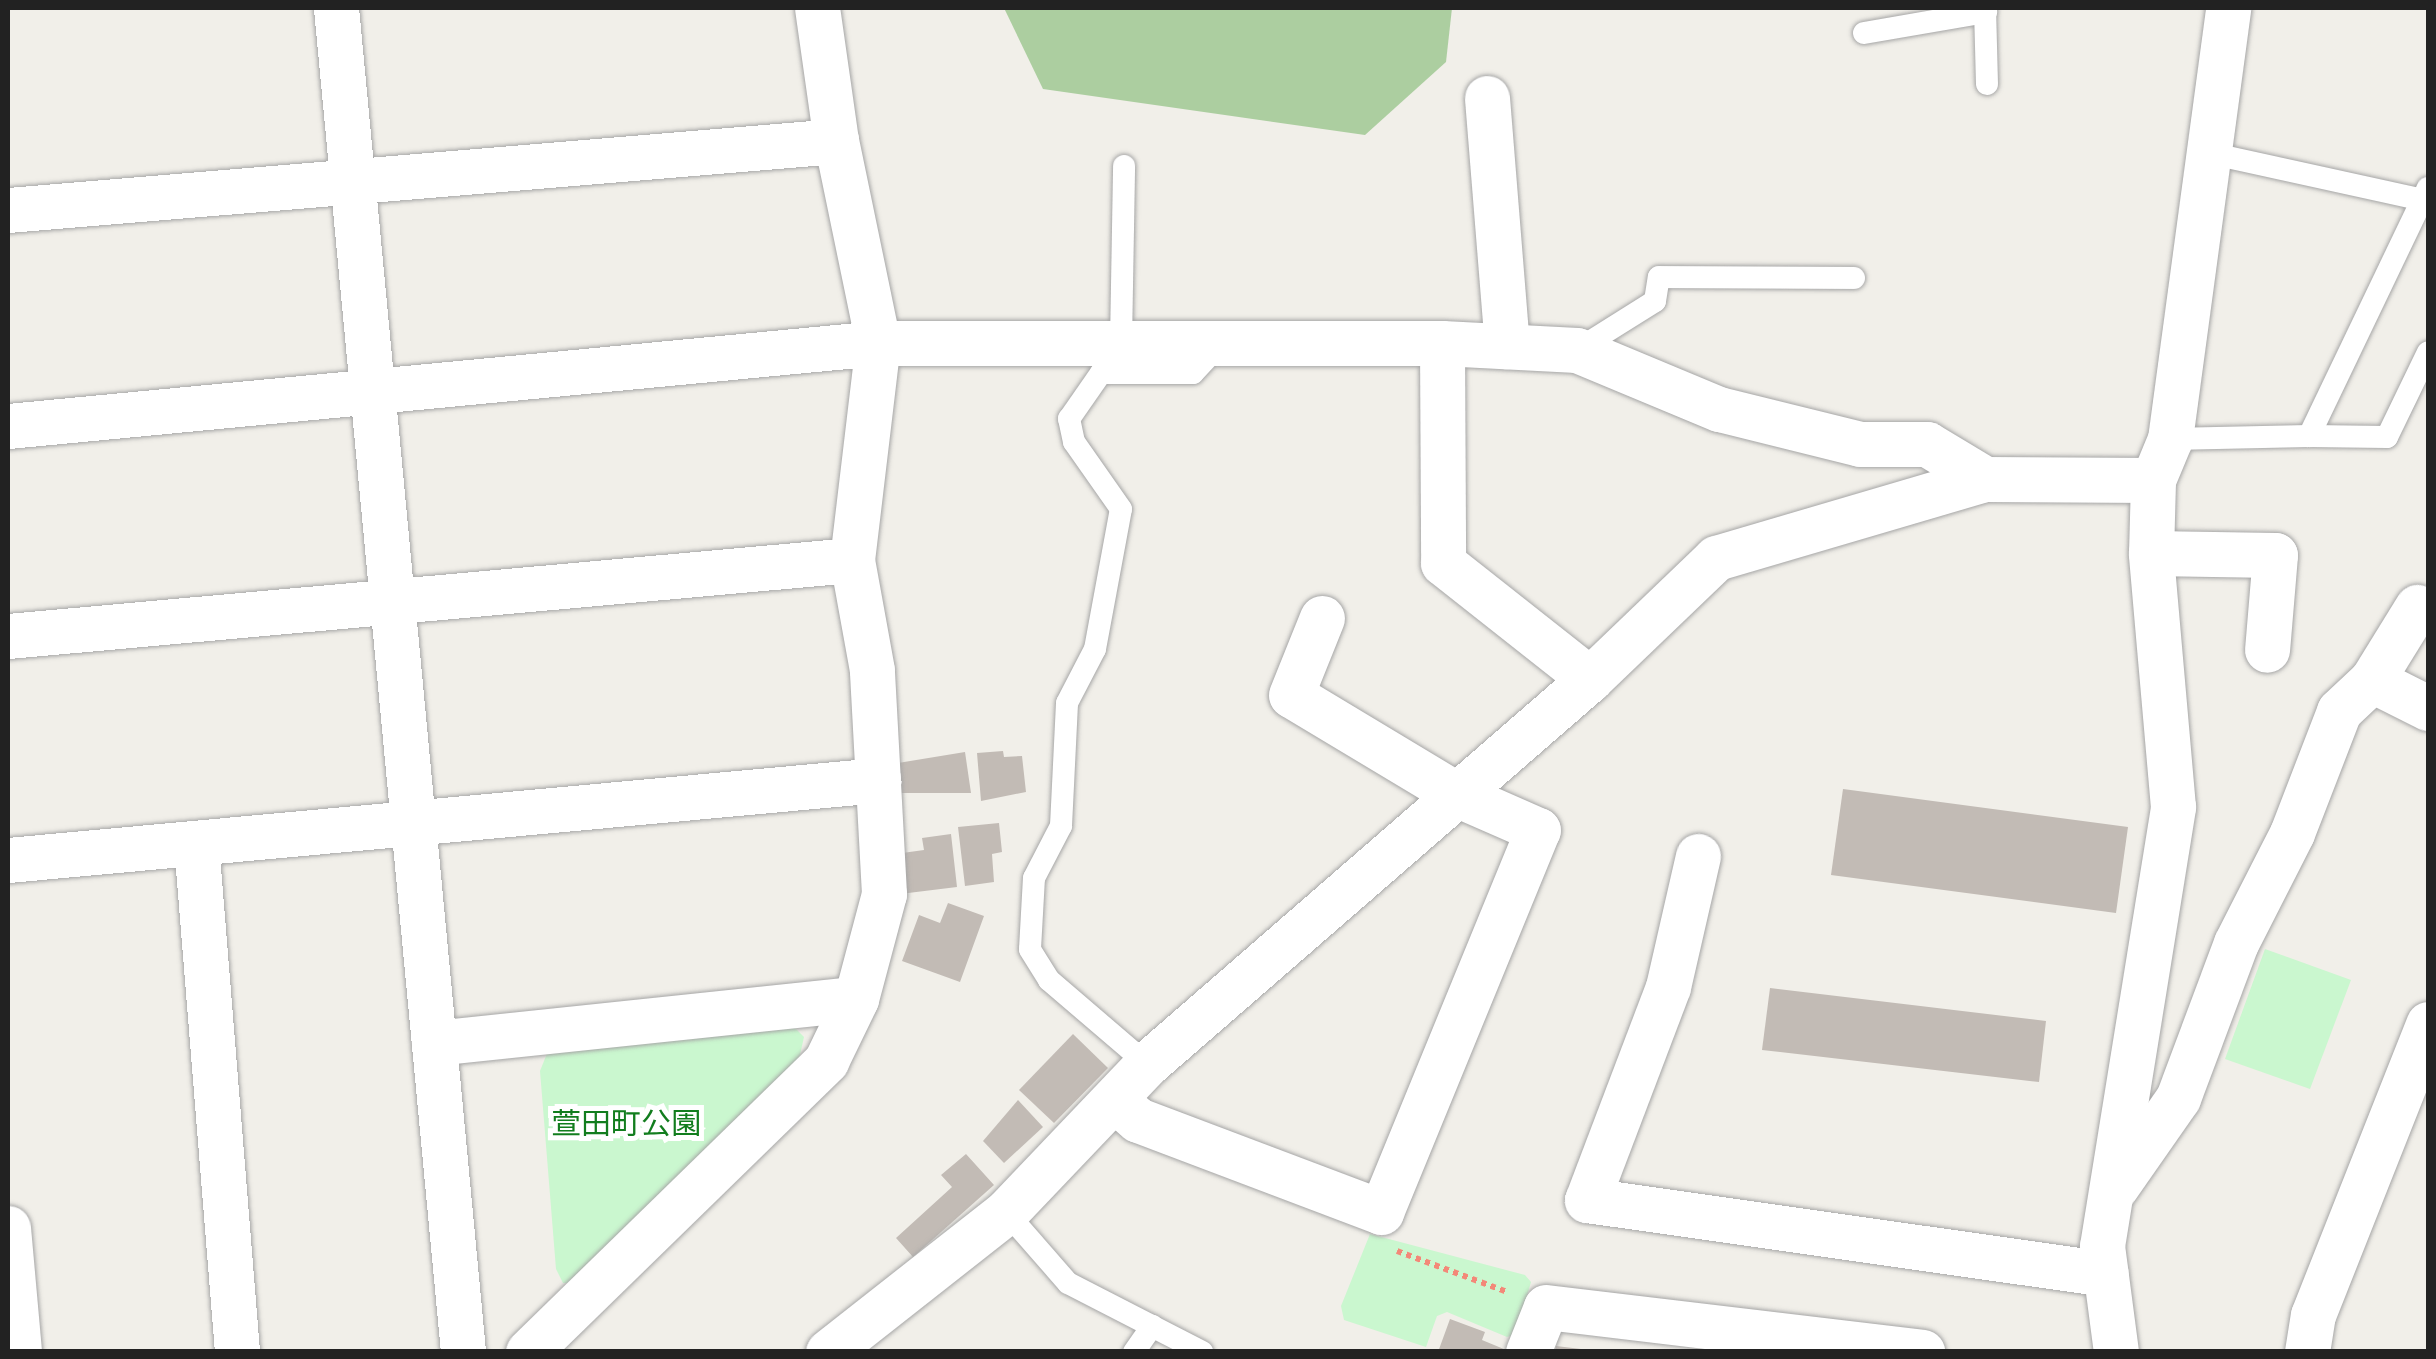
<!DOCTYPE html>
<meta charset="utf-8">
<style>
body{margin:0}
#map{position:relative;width:2436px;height:1359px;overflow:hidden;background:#f1efe9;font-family:Manrope,"Noto Sans JP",sans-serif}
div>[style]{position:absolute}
.forest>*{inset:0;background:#accea0}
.park>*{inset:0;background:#caf7cf}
.building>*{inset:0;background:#c2bbb5}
.path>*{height:6px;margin-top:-3px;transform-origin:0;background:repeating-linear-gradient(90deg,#f38878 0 5px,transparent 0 10px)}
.roads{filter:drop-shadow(0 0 2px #a6a6a6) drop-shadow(0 0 2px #a6a6a6)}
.service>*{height:22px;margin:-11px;padding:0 11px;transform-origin:11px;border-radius:11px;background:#fff}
.minor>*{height:45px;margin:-22.5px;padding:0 22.5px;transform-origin:22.5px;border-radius:22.5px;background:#fff}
span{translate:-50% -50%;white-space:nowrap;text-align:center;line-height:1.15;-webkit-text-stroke:10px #fff;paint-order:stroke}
.park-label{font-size:30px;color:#127d1e}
.frame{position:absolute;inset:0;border:10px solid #222;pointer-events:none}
</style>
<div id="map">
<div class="forest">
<i style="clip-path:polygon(1004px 8px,1452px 8px,1446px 62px,1365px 135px,1043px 89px)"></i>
</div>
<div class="park">
<i style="clip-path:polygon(2265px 949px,2351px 980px,2310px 1089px,2225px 1059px)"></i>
<i style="clip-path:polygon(788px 1021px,804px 1037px,797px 1068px,579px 1283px,563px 1283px,556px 1269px,540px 1071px,548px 1051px)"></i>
<i style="clip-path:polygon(1370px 1234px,1525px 1275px,1531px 1282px,1516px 1334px,1507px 1337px,1447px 1312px,1437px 1316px,1426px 1347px,1344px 1320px,1341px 1306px)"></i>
</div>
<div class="building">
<i style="clip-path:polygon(1003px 751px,1004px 757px,1022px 756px,1026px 792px,981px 801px,977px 753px)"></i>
<i style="clip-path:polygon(965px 752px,971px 793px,900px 793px,898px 763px)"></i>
<i style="clip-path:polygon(1843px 789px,2128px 827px,2116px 913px,1831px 875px)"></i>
<i style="clip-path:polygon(999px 823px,1002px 852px,992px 854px,994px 882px,965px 886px,958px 827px)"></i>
<i style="clip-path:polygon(951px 834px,957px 887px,900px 894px,895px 854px,924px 850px,922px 838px)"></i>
<i style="clip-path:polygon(948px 903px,984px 916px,960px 982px,902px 961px,919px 915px,940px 923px)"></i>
<i style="clip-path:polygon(1770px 988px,2046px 1021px,2039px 1082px,1762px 1050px)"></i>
<i style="clip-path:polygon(1073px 1034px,1108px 1068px,1054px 1123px,1019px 1090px)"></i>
<i style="clip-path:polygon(1018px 1100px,1043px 1127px,1004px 1163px,983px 1141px)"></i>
<i style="clip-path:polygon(966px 1154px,994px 1185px,913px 1257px,896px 1238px,952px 1187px,941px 1175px)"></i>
<i style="clip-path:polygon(1450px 1319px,1485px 1332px,1482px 1340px,1511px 1352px,1438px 1352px)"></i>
<i style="clip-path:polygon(1556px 1346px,1581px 1349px,1581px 1352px,1555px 1352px)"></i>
</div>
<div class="path">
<i style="left:1397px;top:1251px;width:117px;rotate:20.4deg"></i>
</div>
<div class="roads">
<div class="service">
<i style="left:1985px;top:8px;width:76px;rotate:88.5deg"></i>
<i style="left:1864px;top:33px;width:124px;rotate:-9.8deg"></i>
<i style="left:2205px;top:152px;width:223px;rotate:12.4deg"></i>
<i style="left:1121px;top:343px;width:177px;rotate:-89deg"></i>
<i style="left:1577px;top:350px;width:92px;rotate:-32.1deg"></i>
<i style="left:1655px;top:301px;width:24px;rotate:-81deg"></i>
<i style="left:1659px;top:277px;width:195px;rotate:0.3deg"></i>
<i style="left:2309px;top:436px;width:78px;rotate:0.7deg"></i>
<i style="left:2387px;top:437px;width:94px;rotate:-64.2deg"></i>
<i style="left:2170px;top:439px;width:139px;rotate:-1.2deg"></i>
<i style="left:2309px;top:436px;width:275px;rotate:-64.4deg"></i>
<i style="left:1147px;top:1064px;width:129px;rotate:-139.4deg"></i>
<i style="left:1049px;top:980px;width:36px;rotate:-122deg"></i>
<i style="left:1030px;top:949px;width:71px;rotate:-86.8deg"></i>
<i style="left:1034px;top:878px;width:59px;rotate:-62.6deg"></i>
<i style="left:1061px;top:826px;width:123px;rotate:-87.2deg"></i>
<i style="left:1067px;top:703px;width:61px;rotate:-62.6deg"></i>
<i style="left:1095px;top:649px;width:142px;rotate:-79.5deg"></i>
<i style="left:1121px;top:509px;width:82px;rotate:-125deg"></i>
<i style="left:1074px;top:442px;width:24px;rotate:-102deg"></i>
<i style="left:1069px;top:419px;width:56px;rotate:-55.2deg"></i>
<i style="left:1101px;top:373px;width:92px"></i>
<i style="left:1193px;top:373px;width:41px;rotate:-47deg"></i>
<i style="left:1006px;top:1212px;width:94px;rotate:48.9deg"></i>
<i style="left:1068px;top:1283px;width:151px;rotate:27.2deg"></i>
<i style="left:1134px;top:1352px;width:32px;rotate:-55deg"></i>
</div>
<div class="minor">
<i style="left:336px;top:8px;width:1350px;rotate:84.6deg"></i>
<i style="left:1487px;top:98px;width:249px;rotate:85.4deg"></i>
<i style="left:8px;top:210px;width:831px;rotate:-4.76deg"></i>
<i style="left:1442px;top:343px;width:220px;rotate:89.7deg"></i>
<i style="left:1443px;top:563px;width:187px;rotate:38.3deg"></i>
<i style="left:8px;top:426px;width:874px;rotate:-5.45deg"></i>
<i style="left:878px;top:343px;width:564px"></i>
<i style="left:1442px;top:343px;width:135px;rotate:3deg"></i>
<i style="left:1577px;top:350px;width:154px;rotate:22.6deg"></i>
<i style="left:1719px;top:409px;width:145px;rotate:13.9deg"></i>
<i style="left:1860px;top:444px;width:67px"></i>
<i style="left:1927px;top:444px;width:68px;rotate:31.1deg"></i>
<i style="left:1985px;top:479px;width:168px;rotate:0.3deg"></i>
<i style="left:2151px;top:553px;width:124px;rotate:0.9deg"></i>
<i style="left:2275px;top:555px;width:95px;rotate:94.8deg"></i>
<i style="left:8px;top:636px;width:847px;rotate:-5.15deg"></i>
<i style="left:2372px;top:680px;width:63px;rotate:26.6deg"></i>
<i style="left:196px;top:843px;width:511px;rotate:85.39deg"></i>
<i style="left:1698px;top:856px;width:134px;rotate:102.9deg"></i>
<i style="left:1668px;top:987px;width:228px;rotate:110.8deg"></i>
<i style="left:1587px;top:1200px;width:524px;rotate:8.11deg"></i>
<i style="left:8px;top:860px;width:874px;rotate:-5.25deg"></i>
<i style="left:434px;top:1043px;width:424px;rotate:-6deg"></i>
<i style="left:1116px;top:1101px;width:29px;rotate:41deg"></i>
<i style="left:1138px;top:1120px;width:260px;rotate:20.7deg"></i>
<i style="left:1381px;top:1212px;width:413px;rotate:-67.7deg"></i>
<i style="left:1538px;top:830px;width:90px;rotate:-156.3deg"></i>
<i style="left:1456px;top:794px;width:192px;rotate:-149deg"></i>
<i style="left:1291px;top:695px;width:83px;rotate:-68.1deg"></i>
<i style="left:2116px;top:1187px;width:108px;rotate:-55.1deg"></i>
<i style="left:2178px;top:1098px;width:165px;rotate:-69.5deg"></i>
<i style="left:2236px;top:943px;width:123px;rotate:-63deg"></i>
<i style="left:2292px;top:833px;width:131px;rotate:-68.9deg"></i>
<i style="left:2339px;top:711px;width:45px;rotate:-43.2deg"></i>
<i style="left:2372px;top:680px;width:86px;rotate:-58.3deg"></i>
<i style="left:8px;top:1228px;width:124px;rotate:84.9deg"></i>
<i style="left:528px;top:1352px;width:417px;rotate:-44.3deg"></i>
<i style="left:826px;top:1061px;width:69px;rotate:-64.2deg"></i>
<i style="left:856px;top:999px;width:109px;rotate:-75.1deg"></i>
<i style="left:884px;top:894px;width:224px;rotate:-93.1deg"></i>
<i style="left:872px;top:670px;width:112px;rotate:-100.3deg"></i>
<i style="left:852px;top:560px;width:219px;rotate:-83.2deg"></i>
<i style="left:878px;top:343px;width:206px;rotate:-101.7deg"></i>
<i style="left:836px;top:141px;width:134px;rotate:-98.1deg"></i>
<i style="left:828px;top:1352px;width:226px;rotate:-38.2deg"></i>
<i style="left:1006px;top:1212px;width:204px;rotate:-46.4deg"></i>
<i style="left:1147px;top:1064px;width:587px;rotate:-40.99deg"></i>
<i style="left:1590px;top:679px;width:175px;rotate:-43.8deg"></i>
<i style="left:1716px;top:558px;width:280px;rotate:-16.4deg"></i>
<i style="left:1528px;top:1352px;width:48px;rotate:-68.2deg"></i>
<i style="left:1546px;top:1307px;width:379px;rotate:6.8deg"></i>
<i style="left:2116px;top:1352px;width:107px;rotate:-97.5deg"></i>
<i style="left:2102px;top:1246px;width:445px;rotate:-80.8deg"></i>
<i style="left:2173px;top:807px;width:255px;rotate:-95deg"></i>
<i style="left:2151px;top:553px;width:73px;rotate:-88.4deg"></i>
<i style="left:2153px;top:480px;width:44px;rotate:-67.5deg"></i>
<i style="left:2170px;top:439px;width:435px;rotate:-82.3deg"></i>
<i style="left:2307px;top:1352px;width:37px;rotate:-81deg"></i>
<i style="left:2313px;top:1315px;width:313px;rotate:-68.4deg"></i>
</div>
</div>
<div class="park-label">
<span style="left:626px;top:1123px">萱田町公園</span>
</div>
<div class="frame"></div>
</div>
